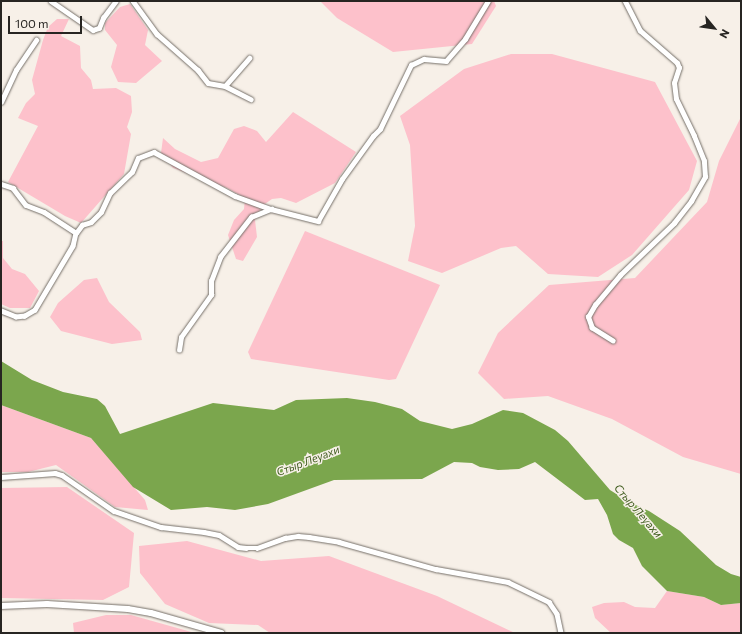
<!DOCTYPE html>
<meta charset="utf-8">
<style>
body{margin:0}
#map{position:relative;width:742px;height:634px;overflow:hidden;background:#f7f0e8;font-family:Commissioner,sans-serif}
div>[style]{position:absolute}
.green>*{inset:0;background:#fdc1cb}
.water>*{inset:0;background:#7ba64d}
.roads{filter:drop-shadow(0 0 1px #756f68) drop-shadow(0 0 1px #756f68)}
.minor>*{height:4.5px;margin:-2.25px;padding:0 2.25px;transform-origin:2.25px;border-radius:2.25px;background:#fff}
.secondary>*{height:6px;margin:-3px;padding:0 3px;transform-origin:3px;border-radius:3px;background:#fff}
span{translate:-50% -50%;white-space:nowrap;text-align:center;line-height:1.15;-webkit-text-stroke:3px #f7f0e8;paint-order:stroke}
.water-label{font-size:11px;color:#3f5c1e;font-style:italic}
.frame{position:absolute;inset:0;border:2px solid #272522;pointer-events:none}
.north{position:absolute;left:694px;top:8px;width:40px;height:40px;-webkit-text-stroke:3px #f7f0e8;paint-order:stroke;rotate:119deg;font-size:11px;font-weight:700;line-height:16px;text-align:center;color:#272522}
.north::after{content:'';display:block;margin:auto;width:14px;height:18px;background:#272522;clip-path:polygon(50% 0,100% 100%,50% 72%,0 100%)}
.scale{position:absolute;left:8px;top:16px;width:74px;height:18px;box-sizing:border-box;border:2px solid #272522;border-top:0;padding-left:5px;font-size:12px;line-height:14px;white-space:nowrap;color:#272522;-webkit-text-stroke:3px #f7f0e8;paint-order:stroke}
</style>
<div id="map">
<div class="green">
<i style="clip-path:polygon(320px 1px,494px 1px,496px 6px,472px 44px,393px 52px,337px 18px)"></i>
<i style="clip-path:polygon(130px 4px,148px 30px,145px 45px,162px 61px,136px 83px,118px 82px,111px 67px,117px 45px,105px 30px,105px 23px,120px 7px)"></i>
<i style="clip-path:polygon(57px 19px,69px 19px,61px 36px,80px 46px,81px 68px,91px 80px,93px 89px,116px 88px,131px 96px,132px 112px,127px 127px,131px 134px,124px 174px,81px 223px,65px 216px,8px 182px,38px 126px,18px 118px,26px 103px,35px 94px,32px 80px,43px 40px,48px 27px)"></i>
<i style="clip-path:polygon(511px 54px,552px 54px,655px 82px,697px 161px,689px 190px,632px 255px,598px 277px,548px 274px,516px 246px,501px 248px,442px 273px,408px 261px,415px 226px,410px 145px,400px 116px,464px 69px)"></i>
<i style="clip-path:polygon(293px 112px,356px 152px,335px 183px,296px 203px,281px 198px,272px 199px,262px 206px,255px 220px,257px 237px,243px 261px,236px 259px,228px 235px,234px 220px,244px 209px,245px 198px,227px 188px,173px 168px,161px 153px,163px 138px,175px 149px,201px 162px,218px 158px,234px 129px,244px 126px,257px 131px,266px 142px)"></i>
<i style="clip-path:polygon(741px 117px,741px 474px,683px 457px,612px 419px,548px 396px,504px 399px,478px 373px,498px 333px,549px 285px,635px 278px,707px 202px,719px 161px)"></i>
<i style="clip-path:polygon(305px 231px,440px 285px,396px 379px,389px 380px,251px 359px,248px 352px)"></i>
<i style="clip-path:polygon(1px 241px,3px 241px,3px 258px,12px 269px,25px 274px,39px 291px,30px 308px,10px 308px,1px 304px)"></i>
<i style="clip-path:polygon(97px 278px,109px 302px,140px 332px,142px 340px,112px 344px,61px 331px,50px 317px,58px 303px,84px 280px)"></i>
<i style="clip-path:polygon(1px 405px,91px 438px,145px 500px,148px 510px,115px 507px,56px 465px,28px 472px,1px 472px)"></i>
<i style="clip-path:polygon(67px 487px,134px 533px,129px 587px,103px 600px,1px 598px,1px 488px)"></i>
<i style="clip-path:polygon(187px 541px,261px 561px,329px 556px,437px 596px,515px 633px,270px 633px,258px 625px,209px 623px,165px 604px,140px 573px,139px 546px)"></i>
<i style="clip-path:polygon(667px 591px,704px 597px,721px 605px,741px 603px,741px 633px,611px 633px,595px 618px,592px 607px,604px 603px,624px 602px,635px 607px,655px 608px)"></i>
<i style="clip-path:polygon(106px 615px,131px 615px,195px 633px,74px 633px,73px 623px)"></i>
</div>
<div class="water">
<i style="clip-path:polygon(1px 361px,32px 380px,63px 392px,97px 399px,105px 406px,120px 434px,213px 403px,274px 410px,296px 400px,347px 398px,375px 402px,402px 409px,420px 421px,452px 429px,472px 424px,503px 410px,523px 413px,555px 430px,568px 441px,610px 490px,629px 502px,649px 511px,680px 531px,716px 565px,731px 574px,741px 577px,741px 603px,721px 605px,704px 597px,667px 591px,642px 566px,633px 548px,619px 540px,613px 534px,607px 515px,598px 499px,585px 500px,535px 462px,519px 469px,498px 470px,480px 467px,472px 463px,454px 462px,422px 479px,334px 480px,268px 504px,235px 510px,207px 507px,171px 510px,133px 487px,91px 438px,1px 405px)"></i>
</div>
<div class="roads">
<div class="minor">
<i style="left:51px;top:1px;width:51px;rotate:34.6deg"></i>
<i style="left:93px;top:30px;width:6px;rotate:-18deg"></i>
<i style="left:99px;top:28px;width:11px;rotate:-68deg"></i>
<i style="left:103px;top:18px;width:21px;rotate:-53deg"></i>
<i style="left:133px;top:1px;width:41px;rotate:54deg"></i>
<i style="left:157px;top:34px;width:55px;rotate:41.3deg"></i>
<i style="left:198px;top:70px;width:16px;rotate:52deg"></i>
<i style="left:208px;top:83px;width:17px;rotate:10deg"></i>
<i style="left:225px;top:86px;width:29px;rotate:27deg"></i>
<i style="left:225px;top:86px;width:37px;rotate:-49deg"></i>
<i style="left:1px;top:102px;width:35px;rotate:-65deg"></i>
<i style="left:16px;top:70px;width:36px;rotate:-56deg"></i>
<i style="left:1px;top:184px;width:13px;rotate:18deg"></i>
<i style="left:13px;top:188px;width:21px;rotate:53deg"></i>
<i style="left:26px;top:205px;width:19px;rotate:21deg"></i>
<i style="left:44px;top:212px;width:38px;rotate:33deg"></i>
<i style="left:76px;top:233px;width:13px;rotate:103deg"></i>
<i style="left:73px;top:246px;width:74px;rotate:120.7deg"></i>
<i style="left:35px;top:310px;width:12px;rotate:149deg"></i>
<i style="left:25px;top:316px;width:9px;rotate:174deg"></i>
<i style="left:16px;top:317px;width:16px;rotate:-158deg"></i>
<i style="left:76px;top:233px;width:10px;rotate:-53deg"></i>
<i style="left:82px;top:225px;width:9px;rotate:-18deg"></i>
<i style="left:91px;top:222px;width:14px;rotate:-45deg"></i>
<i style="left:101px;top:212px;width:21px;rotate:-65deg"></i>
<i style="left:110px;top:193px;width:30px;rotate:-44deg"></i>
<i style="left:132px;top:172px;width:15px;rotate:-67deg"></i>
<i style="left:138px;top:158px;width:17px;rotate:-21deg"></i>
<i style="left:154px;top:152px;width:92px;rotate:28.5deg"></i>
<i style="left:235px;top:196px;width:38px;rotate:20deg"></i>
<i style="left:613px;top:341px;width:25px;rotate:-148deg"></i>
<i style="left:592px;top:328px;width:12px;rotate:-110deg"></i>
<i style="left:588px;top:317px;width:14px;rotate:-60deg"></i>
<i style="left:595px;top:305px;width:39px;rotate:-50deg"></i>
<i style="left:620px;top:275px;width:75px;rotate:-43.9deg"></i>
<i style="left:674px;top:223px;width:28px;rotate:-52deg"></i>
<i style="left:691px;top:201px;width:28px;rotate:-60deg"></i>
<i style="left:705px;top:177px;width:16px;rotate:-94deg"></i>
<i style="left:704px;top:161px;width:27px;rotate:-112deg"></i>
<i style="left:694px;top:136px;width:41px;rotate:-115.9deg"></i>
<i style="left:676px;top:99px;width:16px;rotate:-97deg"></i>
<i style="left:674px;top:83px;width:16px;rotate:-72deg"></i>
<i style="left:679px;top:68px;width:5px;rotate:-112deg"></i>
<i style="left:677px;top:63px;width:49px;rotate:-139.1deg"></i>
<i style="left:640px;top:31px;width:34px;rotate:-117deg"></i>
<i style="left:179px;top:350px;width:13px;rotate:-81deg"></i>
<i style="left:181px;top:337px;width:52px;rotate:-54.5deg"></i>
<i style="left:211px;top:295px;width:14px;rotate:-90deg"></i>
<i style="left:211px;top:281px;width:26px;rotate:-69deg"></i>
<i style="left:220px;top:257px;width:51px;rotate:-52.2deg"></i>
<i style="left:251px;top:217px;width:22px;rotate:-22deg"></i>
<i style="left:271px;top:209px;width:49px;rotate:14.3deg"></i>
<i style="left:318px;top:221px;width:48px;rotate:-60.3deg"></i>
<i style="left:342px;top:179px;width:53px;rotate:-54.2deg"></i>
<i style="left:373px;top:136px;width:10px;rotate:-45deg"></i>
<i style="left:380px;top:129px;width:71px;rotate:-64.2deg"></i>
<i style="left:411px;top:65px;width:14px;rotate:-25deg"></i>
<i style="left:424px;top:59px;width:22px;rotate:5deg"></i>
<i style="left:446px;top:61px;width:29px;rotate:-49deg"></i>
<i style="left:465px;top:39px;width:44px;rotate:-58.8deg"></i>
<i style="left:1px;top:477px;width:54px;rotate:-4.2deg"></i>
<i style="left:55px;top:473px;width:7px;rotate:16deg"></i>
<i style="left:62px;top:475px;width:63px;rotate:34.7deg"></i>
<i style="left:114px;top:511px;width:50px;rotate:18.8deg"></i>
<i style="left:161px;top:527px;width:43px;rotate:6.6deg"></i>
<i style="left:204px;top:532px;width:15px;rotate:11deg"></i>
<i style="left:219px;top:535px;width:22px;rotate:32deg"></i>
<i style="left:238px;top:547px;width:8px;rotate:7deg"></i>
<i style="left:246px;top:548px;width:11px"></i>
<i style="left:257px;top:548px;width:30px;rotate:-20deg"></i>
<i style="left:285px;top:538px;width:13px;rotate:-9deg"></i>
<i style="left:298px;top:536px;width:11px;rotate:5deg"></i>
<i style="left:309px;top:537px;width:30px;rotate:9deg"></i>
<i style="left:339px;top:542px;width:101px;rotate:15.6deg"></i>
<i style="left:436px;top:569px;width:73px;rotate:10.2deg"></i>
<i style="left:508px;top:582px;width:46px;rotate:26deg"></i>
<i style="left:549px;top:602px;width:14px;rotate:56deg"></i>
<i style="left:557px;top:614px;width:19px;rotate:78deg"></i>
</div>
<div class="secondary">
<i style="left:1px;top:606px;width:46px;rotate:-2.5deg"></i>
<i style="left:47px;top:604px;width:81px;rotate:3.5deg"></i>
<i style="left:128px;top:609px;width:23px;rotate:10deg"></i>
<i style="left:151px;top:613px;width:73px;rotate:15.9deg"></i>
</div>
</div>
<div class="water-label">
<span style="left:308px;top:461px;rotate:-21deg">Стыр Леуахи</span>
<span style="left:638px;top:511px;rotate:49deg">Стыр Леуахи</span>
</div>
<div class="frame"></div>
<div class="north">N</div>
<div class="scale">100 m</div>
</div>
